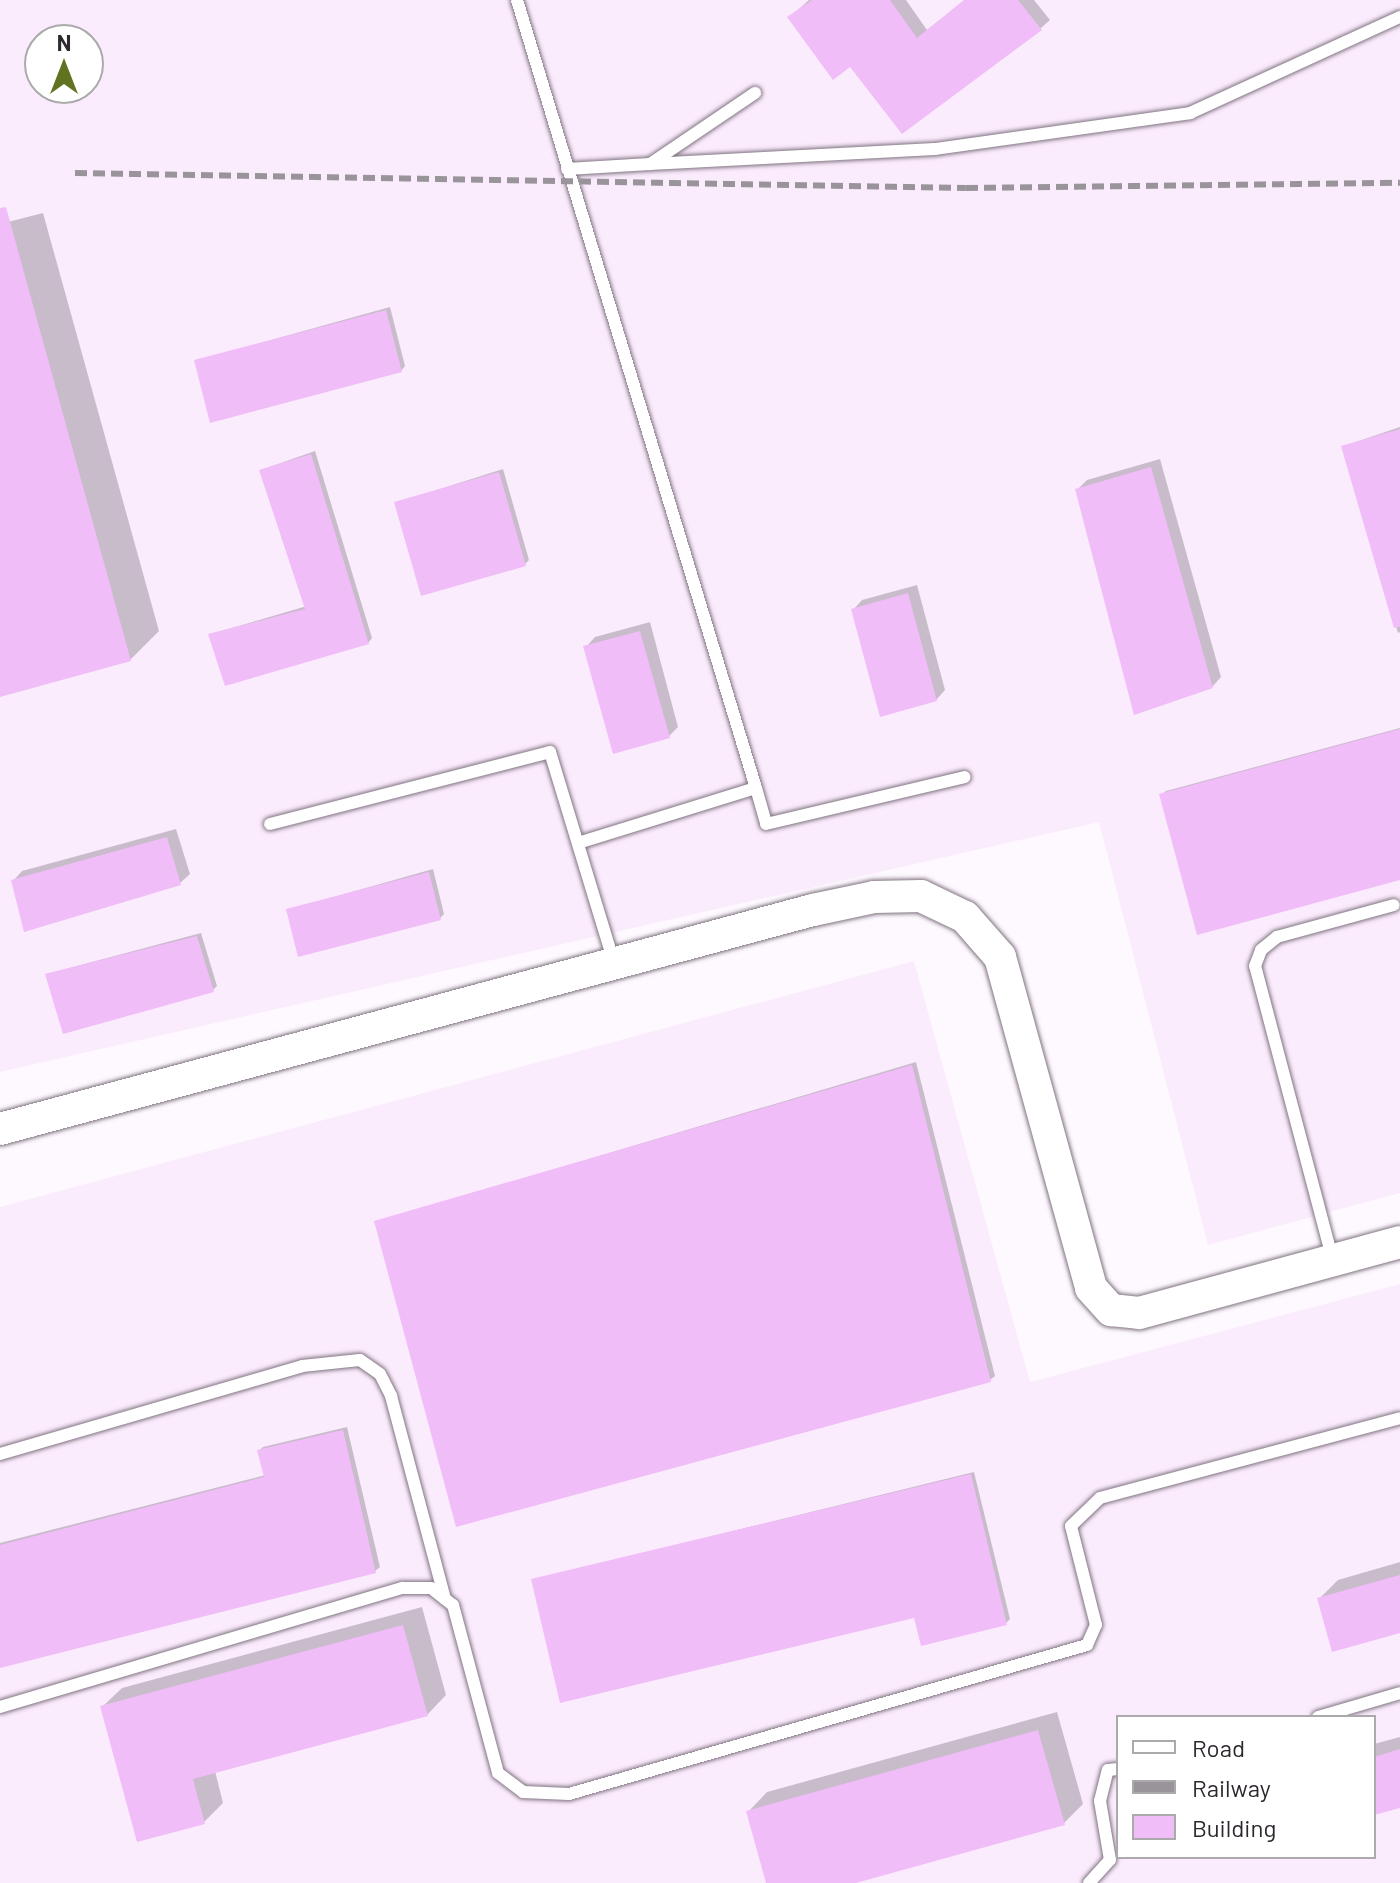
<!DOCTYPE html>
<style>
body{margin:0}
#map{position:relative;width:1400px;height:1883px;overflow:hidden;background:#fef9ff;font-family:Barlow,sans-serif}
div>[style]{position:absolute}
.built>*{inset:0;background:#fbecfd}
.shadow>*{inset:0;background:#0003}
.building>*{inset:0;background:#f0bdf8}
.roads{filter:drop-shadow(0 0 2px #807481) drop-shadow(0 0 2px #807481)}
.service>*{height:12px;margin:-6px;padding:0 6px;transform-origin:6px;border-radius:6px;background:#fff}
.tertiary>*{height:32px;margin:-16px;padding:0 16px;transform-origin:16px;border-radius:16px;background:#fff}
.rail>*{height:6px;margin-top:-3px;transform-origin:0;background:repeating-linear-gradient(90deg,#99949a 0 12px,transparent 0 18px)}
span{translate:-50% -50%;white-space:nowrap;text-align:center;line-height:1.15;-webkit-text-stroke:6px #fff;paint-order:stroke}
.legend{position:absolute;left:1116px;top:1715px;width:260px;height:144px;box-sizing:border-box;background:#fff;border:2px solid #aba9ab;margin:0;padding:10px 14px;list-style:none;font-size:24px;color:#2d282e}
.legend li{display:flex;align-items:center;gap:16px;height:40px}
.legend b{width:40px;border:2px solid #aba9ab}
.north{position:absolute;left:24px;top:24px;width:80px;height:80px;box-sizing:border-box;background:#fff;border:2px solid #aba9ab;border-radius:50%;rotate:0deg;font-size:22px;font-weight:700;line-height:32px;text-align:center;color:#2d282e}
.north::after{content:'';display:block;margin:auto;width:28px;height:36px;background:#617320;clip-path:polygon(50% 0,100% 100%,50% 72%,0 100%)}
</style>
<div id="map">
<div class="built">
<i style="clip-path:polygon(evenodd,0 0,1400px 0,1400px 1193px,1208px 1245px,1099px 822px,0 1072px,0 0,40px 40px,88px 40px,88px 88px,40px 88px,40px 40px)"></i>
<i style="clip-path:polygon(evenodd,914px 961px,1030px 1382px,1400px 1284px,1400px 1883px,0 1883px,0 1207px,914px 961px,1118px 1717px,1374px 1717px,1374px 1857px,1118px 1857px,1118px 1717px)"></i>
</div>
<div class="shadow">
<i style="clip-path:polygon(906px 0,927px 30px,965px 0,1034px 0,1050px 20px,1040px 29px,850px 64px,790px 17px,809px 0)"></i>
<i style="clip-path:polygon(43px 213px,159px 631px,130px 660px,0 695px,0 224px)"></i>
<i style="clip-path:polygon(390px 307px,405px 366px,401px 371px,196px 361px)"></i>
<i style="clip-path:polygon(1400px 427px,1400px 632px,1398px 633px,1344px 446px)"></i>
<i style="clip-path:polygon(315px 451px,372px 638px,368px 643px,211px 634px,307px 606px,261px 470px)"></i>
<i style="clip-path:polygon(1160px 459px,1221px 677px,1212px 687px,1077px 490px,1087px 480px)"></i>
<i style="clip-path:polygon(503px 469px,529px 560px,525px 564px,396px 503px)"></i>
<i style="clip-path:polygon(917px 585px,945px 690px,936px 700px,853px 610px,862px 600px)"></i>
<i style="clip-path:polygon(650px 622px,678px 727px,669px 736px,586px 647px,595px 637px)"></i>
<i style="clip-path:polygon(1400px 728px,1400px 878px,1162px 795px,1166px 791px)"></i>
<i style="clip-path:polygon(176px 829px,190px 874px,180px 883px,13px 881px,22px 871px)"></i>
<i style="clip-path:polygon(433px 869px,444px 914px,440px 918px,288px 910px)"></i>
<i style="clip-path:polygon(201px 933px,217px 986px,213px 990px,47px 974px)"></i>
<i style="clip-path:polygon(916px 1062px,995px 1376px,990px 1380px,376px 1222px)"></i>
<i style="clip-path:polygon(347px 1427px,380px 1567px,375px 1571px,0 1665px,0 1543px,266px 1475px,259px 1451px,263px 1447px)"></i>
<i style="clip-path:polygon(974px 1472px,1010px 1619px,1006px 1623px,533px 1580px)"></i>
<i style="clip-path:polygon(1400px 1562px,1400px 1631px,1319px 1599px,1338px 1580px)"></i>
<i style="clip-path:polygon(422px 1607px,446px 1695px,427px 1715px,215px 1771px,223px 1803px,204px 1822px,102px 1707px,122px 1688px)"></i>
<i style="clip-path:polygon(1057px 1712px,1083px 1804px,1064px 1823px,849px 1883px,768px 1883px,748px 1812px,767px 1792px)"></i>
<i style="clip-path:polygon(1400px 1737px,1400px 1806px,1374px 1813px,1374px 1744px)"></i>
</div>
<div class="building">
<i style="clip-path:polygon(812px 0,890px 0,917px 38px,964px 0,1018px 0,1042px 30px,902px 134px,850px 67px,833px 80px,787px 17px)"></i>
<i style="clip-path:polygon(6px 207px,131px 661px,0 697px,0 208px)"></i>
<i style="clip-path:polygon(386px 310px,402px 372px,210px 423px,194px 360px)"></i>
<i style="clip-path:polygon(1400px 429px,1400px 627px,1394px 628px,1341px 446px)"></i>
<i style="clip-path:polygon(311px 454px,369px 644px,225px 686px,208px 634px,305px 609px,259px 470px)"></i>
<i style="clip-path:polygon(1151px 467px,1213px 688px,1134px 715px,1075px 489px)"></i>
<i style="clip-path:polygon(499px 472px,526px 566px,421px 596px,394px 502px)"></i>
<i style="clip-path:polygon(908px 593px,937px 701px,880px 717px,851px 609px)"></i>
<i style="clip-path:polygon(640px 631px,670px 738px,613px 754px,583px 646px)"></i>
<i style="clip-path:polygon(1400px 729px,1400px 880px,1197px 935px,1159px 794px)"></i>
<i style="clip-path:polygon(167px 837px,181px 885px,24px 932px,11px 880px)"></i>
<i style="clip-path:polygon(429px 872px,441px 920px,298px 957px,286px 909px)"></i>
<i style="clip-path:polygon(197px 936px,214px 992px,63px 1034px,45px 974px)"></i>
<i style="clip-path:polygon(912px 1065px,991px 1382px,456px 1527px,374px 1221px)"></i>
<i style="clip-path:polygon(343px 1430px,376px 1573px,0 1668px,0 1545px,264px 1477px,257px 1450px)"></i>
<i style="clip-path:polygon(971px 1474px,1007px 1625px,921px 1646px,914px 1618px,560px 1703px,531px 1579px)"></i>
<i style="clip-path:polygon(1400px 1575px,1400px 1633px,1332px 1652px,1317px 1598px)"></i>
<i style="clip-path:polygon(403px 1625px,428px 1716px,193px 1779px,205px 1824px,137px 1842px,100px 1706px)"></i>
<i style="clip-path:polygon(1038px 1730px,1065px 1825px,856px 1883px,766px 1883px,746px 1811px)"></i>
<i style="clip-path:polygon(1400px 1749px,1400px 1808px,1374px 1815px,1374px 1757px)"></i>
</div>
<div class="roads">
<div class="service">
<i style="left:517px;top:0;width:823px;rotate:73.13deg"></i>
<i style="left:650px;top:164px;width:285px;rotate:-3deg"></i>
<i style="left:935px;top:149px;width:258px;rotate:-8deg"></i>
<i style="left:1190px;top:113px;width:231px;rotate:-24.6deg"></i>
<i style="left:567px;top:169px;width:83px;rotate:-3.4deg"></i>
<i style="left:650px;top:164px;width:127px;rotate:-34.1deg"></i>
<i style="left:270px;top:824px;width:289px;rotate:-14.4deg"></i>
<i style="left:550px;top:752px;width:220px;rotate:73.1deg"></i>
<i style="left:578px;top:843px;width:186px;rotate:-17.2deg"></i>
<i style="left:756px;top:788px;width:37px;rotate:74deg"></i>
<i style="left:766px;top:824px;width:204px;rotate:-13.3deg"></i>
<i style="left:1332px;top:1257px;width:301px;rotate:-104.8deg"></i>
<i style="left:1255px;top:966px;width:17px;rotate:-69deg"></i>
<i style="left:1261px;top:950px;width:21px;rotate:-39deg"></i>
<i style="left:1277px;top:937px;width:121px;rotate:-15.3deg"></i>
<i style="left:0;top:1454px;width:315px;rotate:-16.2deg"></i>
<i style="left:302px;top:1366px;width:58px;rotate:-5.9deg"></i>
<i style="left:360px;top:1360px;width:24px;rotate:35deg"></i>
<i style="left:380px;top:1374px;width:25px;rotate:63deg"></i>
<i style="left:391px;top:1396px;width:210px;rotate:75.1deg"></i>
<i style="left:0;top:1707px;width:420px;rotate:-16.5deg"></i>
<i style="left:403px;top:1588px;width:28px"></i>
<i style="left:431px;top:1588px;width:28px;rotate:38deg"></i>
<i style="left:453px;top:1605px;width:174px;rotate:75deg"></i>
<i style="left:498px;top:1773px;width:31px;rotate:37deg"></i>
<i style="left:523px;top:1792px;width:46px;rotate:2.5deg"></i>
<i style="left:569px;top:1794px;width:539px;rotate:-16.05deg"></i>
<i style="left:1087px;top:1645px;width:22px;rotate:-66deg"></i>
<i style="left:1096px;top:1625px;width:102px;rotate:-104.2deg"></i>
<i style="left:1071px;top:1526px;width:40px;rotate:-44deg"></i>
<i style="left:1100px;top:1498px;width:310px;rotate:-14.9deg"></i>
<i style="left:1318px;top:1717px;width:85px;rotate:-16.3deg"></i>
<i style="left:1089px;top:1883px;width:31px;rotate:-48deg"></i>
<i style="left:1110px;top:1860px;width:60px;rotate:-99.6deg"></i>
<i style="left:1100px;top:1801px;width:32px;rotate:-76deg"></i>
<i style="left:1108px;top:1770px;width:10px;rotate:-6deg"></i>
</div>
<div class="tertiary">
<i style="left:0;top:1129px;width:842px;rotate:-15.08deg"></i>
<i style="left:813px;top:910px;width:62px;rotate:-12deg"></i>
<i style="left:874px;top:897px;width:47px;rotate:-1.2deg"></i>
<i style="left:921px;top:896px;width:49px;rotate:25.5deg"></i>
<i style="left:965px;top:917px;width:53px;rotate:48.8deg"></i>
<i style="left:1000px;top:957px;width:343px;rotate:74.6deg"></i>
<i style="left:1091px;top:1288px;width:30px;rotate:48deg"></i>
<i style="left:1111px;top:1310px;width:28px;rotate:6deg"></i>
<i style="left:1139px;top:1313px;width:270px;rotate:-15.2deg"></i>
</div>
</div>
<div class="rail">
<i style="left:75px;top:173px;width:891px;rotate:0.96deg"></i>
<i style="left:966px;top:188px;width:434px;rotate:-0.7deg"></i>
</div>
<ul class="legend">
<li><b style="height:10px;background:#fff"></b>Road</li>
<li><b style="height:10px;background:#99949a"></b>Railway</li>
<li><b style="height:22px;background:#f0bdf8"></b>Building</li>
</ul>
<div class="north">N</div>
</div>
